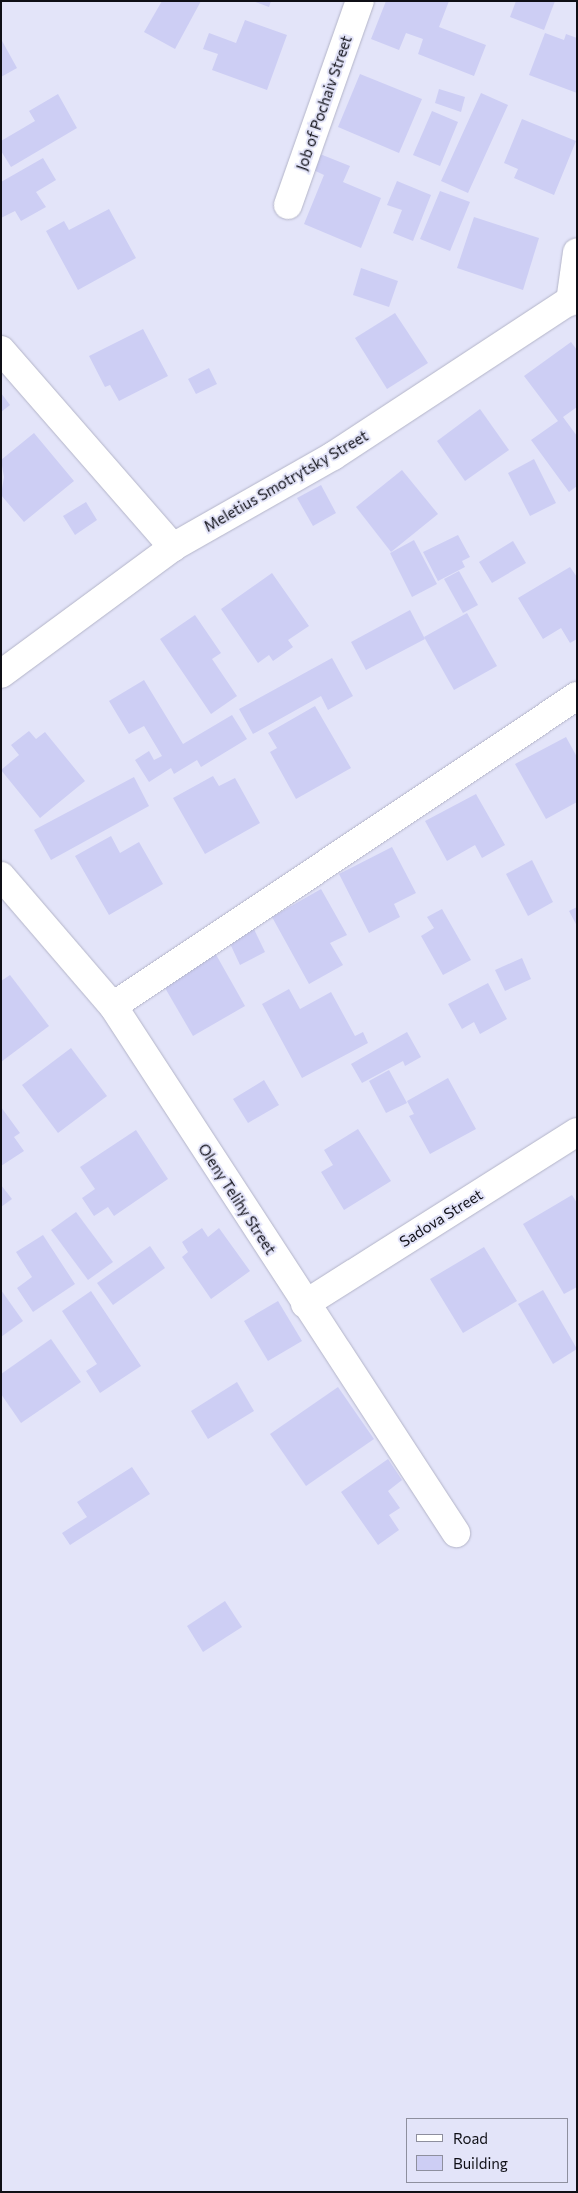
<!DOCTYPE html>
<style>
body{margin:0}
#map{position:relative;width:578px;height:2193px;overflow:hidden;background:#e3e4f9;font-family:Commissioner,sans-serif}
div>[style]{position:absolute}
.building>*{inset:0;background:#cdcef4}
.roads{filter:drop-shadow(0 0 1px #b3b4c8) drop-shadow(0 0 1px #b3b4c8)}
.street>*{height:28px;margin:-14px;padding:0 14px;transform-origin:14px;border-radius:14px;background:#fff}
span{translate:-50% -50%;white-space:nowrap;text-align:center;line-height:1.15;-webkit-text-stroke:4px #e3e4f9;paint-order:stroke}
.street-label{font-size:15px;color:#0f0f16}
.frame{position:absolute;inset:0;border:2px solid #0f0f16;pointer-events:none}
.legend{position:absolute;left:406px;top:2118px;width:162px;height:65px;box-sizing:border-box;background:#e3e4f9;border:1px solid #8e8f9e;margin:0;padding:6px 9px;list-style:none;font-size:15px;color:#0f0f16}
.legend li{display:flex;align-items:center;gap:10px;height:25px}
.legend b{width:25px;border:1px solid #8e8f9e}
</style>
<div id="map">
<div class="building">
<i style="clip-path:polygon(162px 1px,201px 1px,175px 49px,144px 32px)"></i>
<i style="clip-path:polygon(253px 1px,271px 1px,269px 7px)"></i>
<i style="clip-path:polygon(386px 1px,449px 1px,439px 27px,486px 45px,474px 76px,418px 54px,423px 39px,406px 33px,399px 50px,371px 39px)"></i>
<i style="clip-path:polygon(516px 1px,555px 1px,544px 30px,510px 17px)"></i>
<i style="clip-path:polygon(245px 20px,287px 35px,267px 90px,212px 70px,218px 54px,203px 49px,209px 33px,236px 43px)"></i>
<i style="clip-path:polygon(545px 33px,564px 40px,566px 34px,577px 38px,577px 93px,529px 75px)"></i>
<i style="clip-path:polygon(1px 39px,17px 68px,1px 77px)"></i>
<i style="clip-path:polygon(360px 74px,422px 99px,399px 153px,338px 127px)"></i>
<i style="clip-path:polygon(439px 89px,465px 97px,461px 112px,435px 103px)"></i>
<i style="clip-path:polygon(481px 93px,508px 105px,468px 193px,441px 181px)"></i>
<i style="clip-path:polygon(58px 94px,77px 128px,11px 167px,1px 151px,1px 141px,35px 121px,29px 111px)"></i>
<i style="clip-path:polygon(432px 111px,458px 122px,440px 166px,413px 155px)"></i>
<i style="clip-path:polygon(522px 119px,576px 141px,554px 195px,514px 178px,518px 169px,504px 163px)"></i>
<i style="clip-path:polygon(315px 152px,350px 166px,343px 182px,381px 198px,361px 248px,304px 224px,324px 175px,309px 168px)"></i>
<i style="clip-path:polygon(43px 158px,56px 180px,36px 192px,46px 207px,21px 221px,15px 211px,1px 218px,1px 182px)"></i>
<i style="clip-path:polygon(397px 181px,431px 195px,413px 241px,393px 233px,402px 210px,387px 205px)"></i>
<i style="clip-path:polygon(440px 191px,470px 202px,450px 251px,420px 239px)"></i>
<i style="clip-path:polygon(109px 209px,136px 258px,78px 290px,46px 231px,64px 221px,69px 230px)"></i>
<i style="clip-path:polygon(474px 217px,539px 238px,523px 290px,457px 268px)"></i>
<i style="clip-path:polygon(361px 268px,398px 281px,389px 307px,353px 295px)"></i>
<i style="clip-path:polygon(395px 313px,428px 363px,387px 389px,355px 338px)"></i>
<i style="clip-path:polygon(143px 329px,168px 376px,119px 401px,110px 385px,105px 387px,89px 356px)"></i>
<i style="clip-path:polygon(571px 342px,577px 350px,577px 407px,563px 417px,577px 436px,577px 486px,569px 492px,531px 440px,558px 421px,524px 376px)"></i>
<i style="clip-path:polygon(209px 368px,217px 384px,196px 394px,188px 379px)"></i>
<i style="clip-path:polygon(1px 393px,10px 405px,1px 412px)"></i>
<i style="clip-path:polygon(480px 409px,509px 450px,465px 481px,437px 441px)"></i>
<i style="clip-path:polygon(34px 433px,74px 481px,24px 522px,1px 495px,4px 477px,1px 460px)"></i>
<i style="clip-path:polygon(534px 459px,556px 503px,530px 516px,508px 473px)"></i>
<i style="clip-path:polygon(402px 470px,438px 514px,391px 552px,356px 507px)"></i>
<i style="clip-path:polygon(321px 485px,336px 513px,313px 526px,297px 498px)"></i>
<i style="clip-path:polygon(86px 502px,97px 520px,75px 535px,63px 516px)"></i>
<i style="clip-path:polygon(458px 535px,470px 557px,462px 561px,465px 567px,438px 581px,423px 552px)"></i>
<i style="clip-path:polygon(414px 540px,437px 584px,412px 597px,390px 553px)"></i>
<i style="clip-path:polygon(513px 541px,526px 563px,492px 583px,479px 562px)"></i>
<i style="clip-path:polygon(570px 567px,577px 577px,577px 639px,570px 643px,561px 628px,543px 639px,518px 598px)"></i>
<i style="clip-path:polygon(459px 571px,478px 605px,463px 613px,444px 579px)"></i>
<i style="clip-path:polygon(272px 573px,309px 626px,288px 640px,293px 647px,273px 661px,269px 655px,258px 663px,221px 609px)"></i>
<i style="clip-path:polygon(410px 610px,425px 639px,366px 670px,351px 642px)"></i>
<i style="clip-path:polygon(467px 613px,497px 666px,454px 690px,424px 637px)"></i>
<i style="clip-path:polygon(195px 615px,221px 653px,212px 659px,237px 696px,211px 714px,160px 639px)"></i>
<i style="clip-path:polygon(332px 658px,353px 696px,328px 710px,321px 696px,253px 734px,239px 709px)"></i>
<i style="clip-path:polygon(144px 680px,183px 744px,232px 715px,247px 739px,201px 767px,197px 760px,174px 774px,171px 768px,149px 782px,135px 760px,149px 751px,154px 760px,162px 756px,144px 726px,129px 734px,109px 701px)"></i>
<i style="clip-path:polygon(315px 706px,351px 768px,296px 799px,270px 752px,277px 748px,268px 733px)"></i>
<i style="clip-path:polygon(29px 731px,36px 739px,45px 732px,85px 781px,40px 818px,1px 770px,19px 755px,11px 745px)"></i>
<i style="clip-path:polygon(566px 737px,577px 757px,577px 802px,546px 819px,515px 764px)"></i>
<i style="clip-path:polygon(213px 776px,219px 786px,235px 778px,260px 823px,205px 854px,173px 798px)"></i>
<i style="clip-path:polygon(134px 777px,149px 806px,51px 860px,34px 830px)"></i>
<i style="clip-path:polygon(476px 794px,505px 845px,482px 858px,475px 845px,447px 861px,425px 821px)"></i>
<i style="clip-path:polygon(111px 836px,120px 853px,139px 842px,163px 884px,109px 915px,75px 856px)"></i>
<i style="clip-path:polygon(392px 847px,416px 893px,394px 904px,400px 917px,369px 933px,339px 874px)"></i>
<i style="clip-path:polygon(532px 860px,553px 902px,528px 916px,506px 874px)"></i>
<i style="clip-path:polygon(321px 889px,347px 935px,330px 943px,343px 965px,309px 984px,272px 917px)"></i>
<i style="clip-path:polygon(577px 907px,577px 926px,569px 911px)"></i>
<i style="clip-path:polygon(442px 909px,471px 960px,443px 975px,421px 936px,434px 928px,427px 917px)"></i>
<i style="clip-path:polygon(251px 923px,265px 952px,240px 965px,226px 935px)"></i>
<i style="clip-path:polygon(214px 951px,245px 1006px,193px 1036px,161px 981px)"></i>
<i style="clip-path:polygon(522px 958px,531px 979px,505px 991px,495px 970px)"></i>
<i style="clip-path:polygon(10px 975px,49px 1026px,1px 1062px,1px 981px)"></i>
<i style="clip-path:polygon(488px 983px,507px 1019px,480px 1034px,474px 1022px,462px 1029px,448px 1004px)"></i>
<i style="clip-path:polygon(289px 989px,300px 1009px,331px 992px,355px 1036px,363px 1032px,368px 1043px,302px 1078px,262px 1004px)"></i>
<i style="clip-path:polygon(407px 1032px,421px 1057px,405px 1066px,403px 1061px,362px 1083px,351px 1064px)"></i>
<i style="clip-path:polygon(71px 1048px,107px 1096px,58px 1133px,22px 1085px)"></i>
<i style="clip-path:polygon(389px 1070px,407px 1103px,386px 1113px,369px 1081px)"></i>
<i style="clip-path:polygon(448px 1078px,476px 1129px,430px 1154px,409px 1116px,414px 1114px,407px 1101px)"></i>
<i style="clip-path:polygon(264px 1080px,279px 1105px,248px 1123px,233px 1099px)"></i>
<i style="clip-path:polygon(1px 1107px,20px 1133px,14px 1137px,24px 1151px,1px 1166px)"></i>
<i style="clip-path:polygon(358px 1129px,391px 1181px,344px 1210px,321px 1172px,333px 1165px,324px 1150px)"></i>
<i style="clip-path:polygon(136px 1130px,168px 1179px,114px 1216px,108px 1207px,94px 1216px,82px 1198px,95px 1189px,80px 1167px)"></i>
<i style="clip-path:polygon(1px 1185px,12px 1199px,1px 1207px)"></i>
<i style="clip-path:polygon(572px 1195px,577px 1203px,577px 1287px,564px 1294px,523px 1224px)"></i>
<i style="clip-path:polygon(76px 1212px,113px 1262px,88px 1280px,51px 1230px)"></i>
<i style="clip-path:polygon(202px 1228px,208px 1237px,219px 1228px,250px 1271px,211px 1299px,182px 1257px,188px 1252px,182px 1242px)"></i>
<i style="clip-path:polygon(43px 1235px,75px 1284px,33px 1312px,17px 1288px,32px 1277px,16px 1252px)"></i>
<i style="clip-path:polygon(150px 1246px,165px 1268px,113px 1305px,97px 1283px)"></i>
<i style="clip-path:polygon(484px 1247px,517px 1301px,463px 1333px,430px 1279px)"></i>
<i style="clip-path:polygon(1px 1290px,23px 1321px,1px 1337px)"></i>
<i style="clip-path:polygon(543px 1290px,577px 1349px,553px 1364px,518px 1304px)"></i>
<i style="clip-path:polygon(91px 1291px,141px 1366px,100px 1393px,86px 1371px,97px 1364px,62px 1311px)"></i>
<i style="clip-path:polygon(278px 1301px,302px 1341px,268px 1361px,244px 1321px)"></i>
<i style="clip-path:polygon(51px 1339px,81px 1382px,21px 1423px,1px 1394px,1px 1374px)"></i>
<i style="clip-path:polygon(237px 1382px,254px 1411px,208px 1439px,191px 1411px)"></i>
<i style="clip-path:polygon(338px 1387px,374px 1439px,306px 1486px,270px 1434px)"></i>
<i style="clip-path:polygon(388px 1459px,402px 1480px,388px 1491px,400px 1508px,389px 1515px,399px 1530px,378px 1545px,341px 1492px)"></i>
<i style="clip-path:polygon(132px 1467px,150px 1494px,70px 1545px,62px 1533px,87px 1517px,77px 1502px)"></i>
<i style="clip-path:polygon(225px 1601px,242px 1627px,203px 1652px,187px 1626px)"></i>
</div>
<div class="roads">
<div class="street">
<i style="left:288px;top:205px;width:216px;rotate:-70.6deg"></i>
<i style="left:570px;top:302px;width:50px;rotate:-82deg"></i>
<i style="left:1px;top:350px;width:262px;rotate:48.9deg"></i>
<i style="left:1px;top:674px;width:214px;rotate:-36.4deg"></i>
<i style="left:173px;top:547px;width:184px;rotate:-29.6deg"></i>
<i style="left:333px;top:456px;width:292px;rotate:-33.3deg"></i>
<i style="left:1px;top:876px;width:172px;rotate:49.3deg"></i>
<i style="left:113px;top:1006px;width:629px;rotate:56.94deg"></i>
<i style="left:113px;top:1006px;width:558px;rotate:-33.75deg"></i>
<i style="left:305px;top:1304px;width:322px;rotate:-32.3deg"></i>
</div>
</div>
<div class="street-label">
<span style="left:324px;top:103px;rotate:-71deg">Job of Pochaiv Street</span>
<span style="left:286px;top:481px;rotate:-30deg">Meletius Smotrytsky Street</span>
<span style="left:237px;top:1199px;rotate:57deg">Oleny Telihy Street</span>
<span style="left:441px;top:1218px;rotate:-32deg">Sadova Street</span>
</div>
<div class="frame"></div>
<ul class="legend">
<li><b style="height:6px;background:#fff"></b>Road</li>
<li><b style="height:14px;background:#cdcef4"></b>Building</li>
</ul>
</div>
